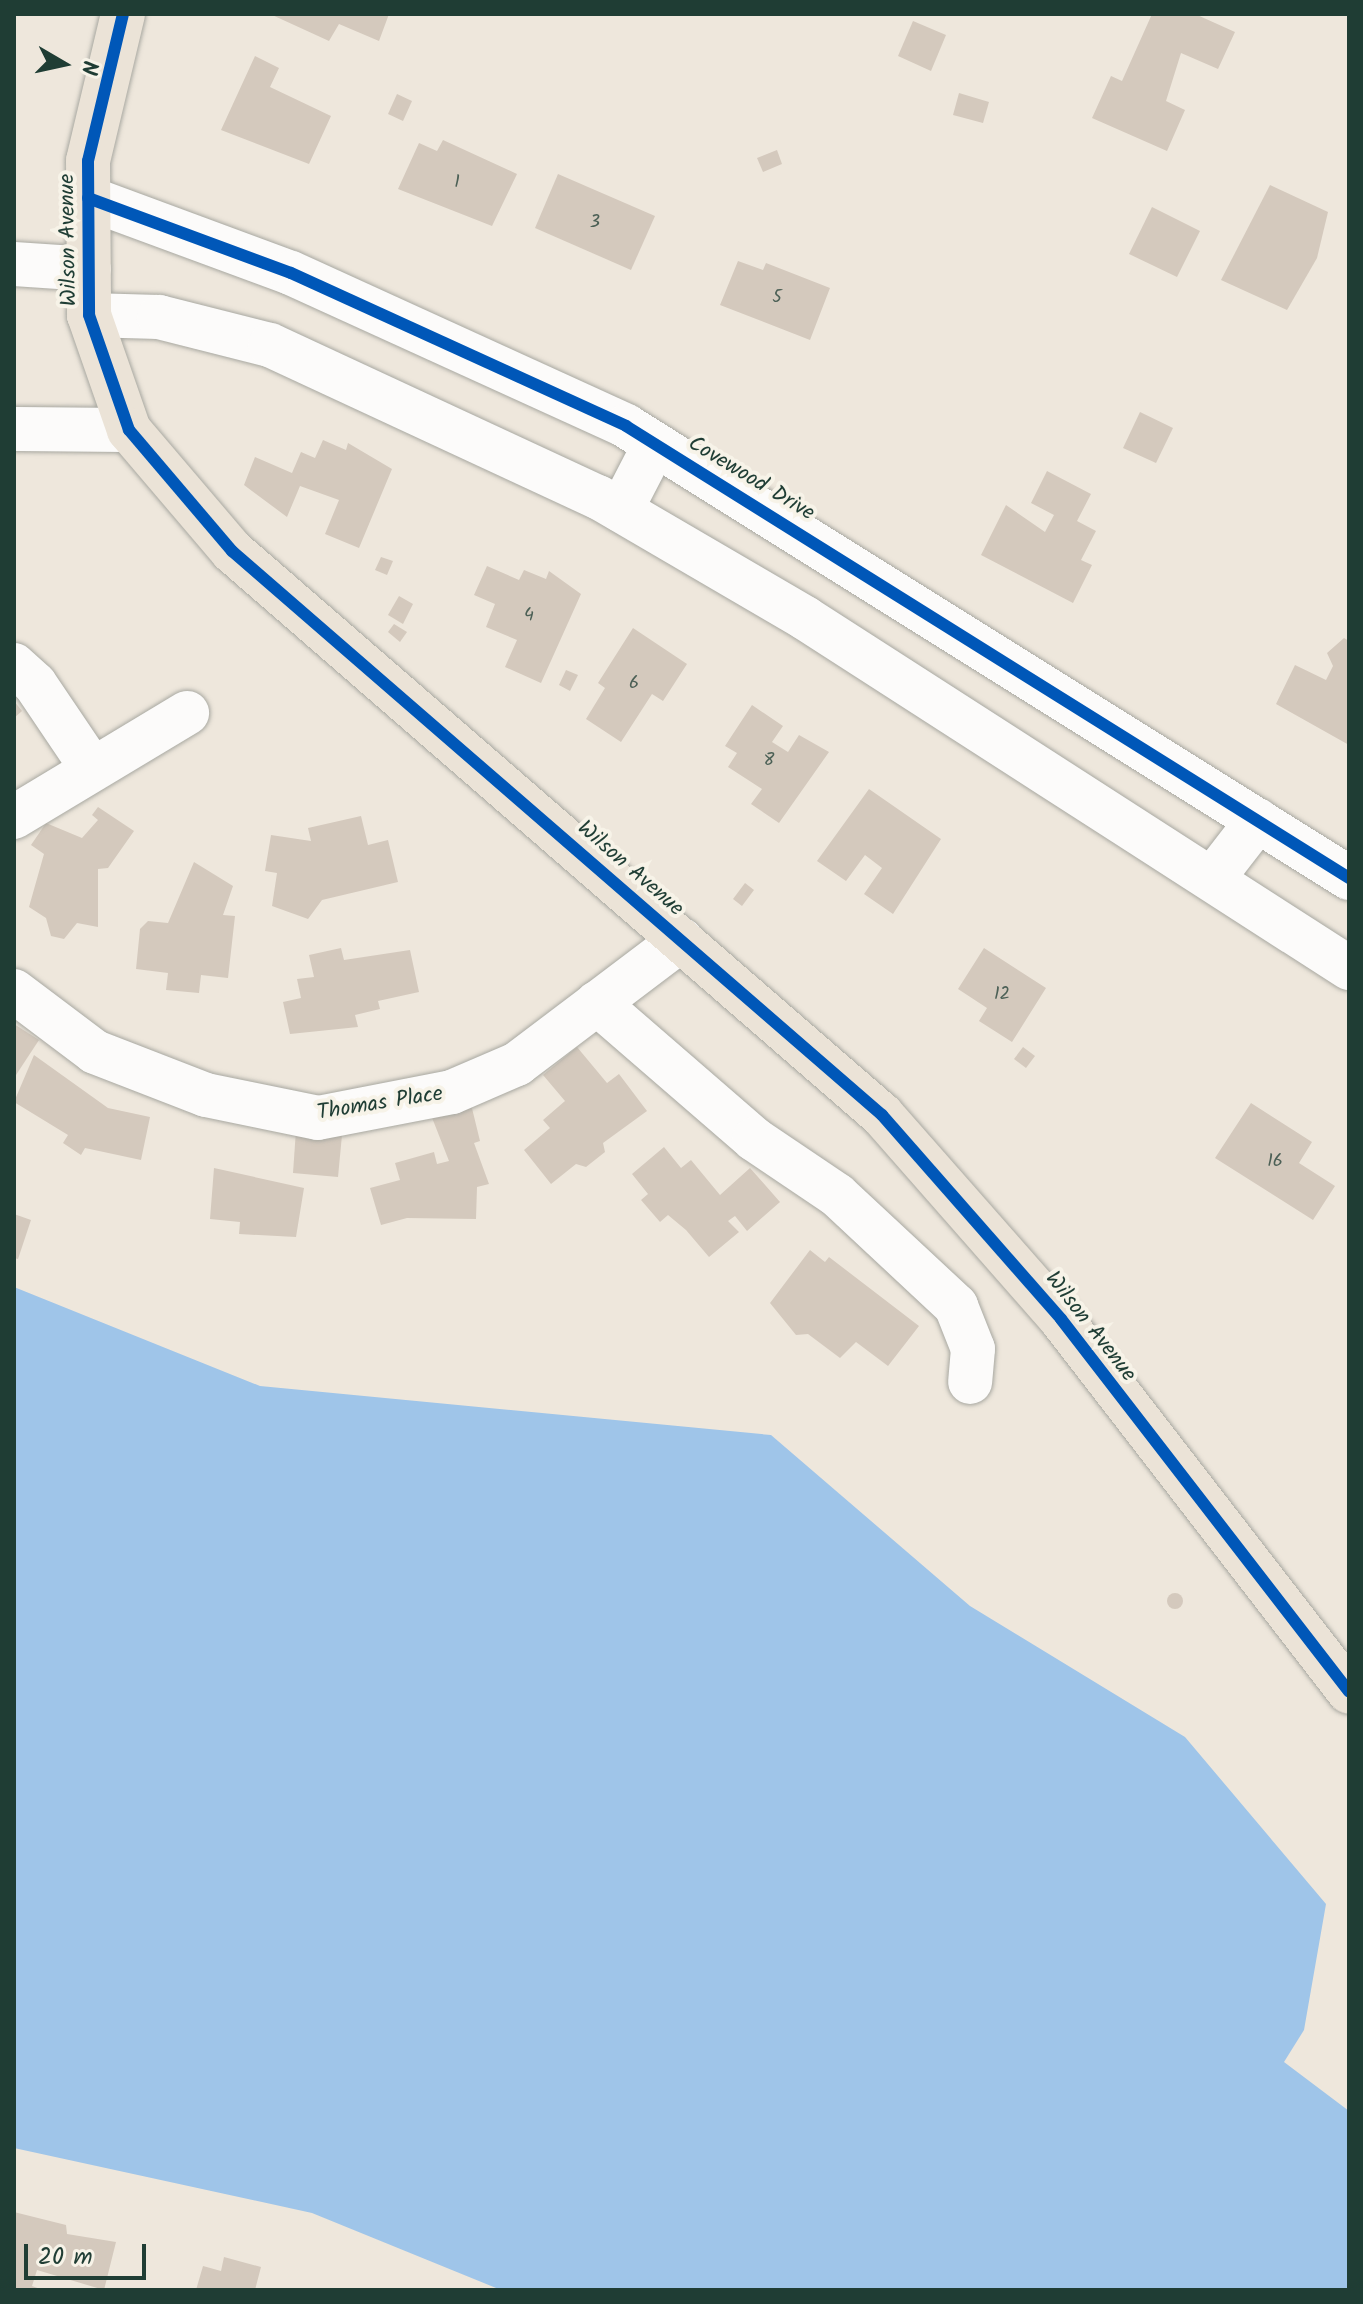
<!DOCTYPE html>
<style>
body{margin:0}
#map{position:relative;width:1363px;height:2304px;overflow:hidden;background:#eee7dc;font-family:Kalam,sans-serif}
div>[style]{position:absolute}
.water>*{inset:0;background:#9fc5e9}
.building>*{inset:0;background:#d4c9bd}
.round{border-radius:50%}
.roads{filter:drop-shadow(0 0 2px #a8a8a1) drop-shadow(0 0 2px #a8a8a1)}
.minor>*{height:44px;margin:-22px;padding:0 22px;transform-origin:22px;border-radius:22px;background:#fcfbfa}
.major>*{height:44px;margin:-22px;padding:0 22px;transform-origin:22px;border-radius:22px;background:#ebe3d7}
.cycleway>*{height:12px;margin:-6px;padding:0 6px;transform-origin:6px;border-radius:6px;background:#0057b8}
span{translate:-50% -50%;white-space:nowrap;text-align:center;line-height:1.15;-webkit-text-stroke:8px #f7f3e8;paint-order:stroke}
.number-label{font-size:18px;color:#4c6056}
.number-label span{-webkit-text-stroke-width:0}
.street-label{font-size:22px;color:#1f3d34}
.frame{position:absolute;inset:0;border:16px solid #1f3d34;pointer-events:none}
.north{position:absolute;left:24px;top:24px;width:80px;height:80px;-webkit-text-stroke:6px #f7f3e8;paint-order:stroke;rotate:99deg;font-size:22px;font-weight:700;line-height:32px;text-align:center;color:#1f3d34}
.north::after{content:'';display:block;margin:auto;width:28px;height:36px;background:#1f3d34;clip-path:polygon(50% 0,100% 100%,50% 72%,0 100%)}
.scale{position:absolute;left:24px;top:2244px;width:122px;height:36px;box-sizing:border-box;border:4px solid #1f3d34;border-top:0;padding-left:10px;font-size:24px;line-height:28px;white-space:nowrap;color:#1f3d34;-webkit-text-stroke:6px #f7f3e8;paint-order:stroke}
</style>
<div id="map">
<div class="water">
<i style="clip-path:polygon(14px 1287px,260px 1386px,771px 1435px,970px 1606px,1185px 1737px,1326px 1904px,1304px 2030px,1284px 2062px,1349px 2111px,1349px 2290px,501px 2290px,312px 2213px,14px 2148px)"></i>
</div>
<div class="building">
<i style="clip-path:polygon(270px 14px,389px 14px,379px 41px,339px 24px,329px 41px)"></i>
<i style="clip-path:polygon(1152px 14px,1195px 14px,1235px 32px,1218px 69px,1181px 53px,1166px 101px,1185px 110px,1167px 151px,1092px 118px,1111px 76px,1122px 81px)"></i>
<i style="clip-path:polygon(913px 21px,946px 35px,931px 71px,898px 56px)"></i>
<i style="clip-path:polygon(255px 56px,279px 68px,270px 87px,331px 116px,309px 164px,221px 130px)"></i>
<i style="clip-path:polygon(959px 93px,989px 102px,983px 123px,953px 115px)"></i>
<i style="clip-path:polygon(397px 94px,412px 101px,403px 121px,388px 114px)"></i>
<i style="clip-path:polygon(443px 140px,517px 174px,492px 226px,398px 189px,419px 143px,437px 151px)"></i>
<i style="clip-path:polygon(777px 150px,782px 164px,763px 172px,757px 158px)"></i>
<i style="clip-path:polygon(558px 174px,655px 216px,631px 270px,535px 228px)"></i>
<i style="clip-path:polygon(1270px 185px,1328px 212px,1317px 258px,1287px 310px,1221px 280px)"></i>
<i style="clip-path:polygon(1152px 207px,1200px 231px,1177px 277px,1129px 254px)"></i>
<i style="clip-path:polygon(738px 261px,763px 270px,766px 263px,830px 288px,810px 340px,720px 305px)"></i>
<i style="clip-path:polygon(1140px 412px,1173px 428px,1156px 463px,1123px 448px)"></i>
<i style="clip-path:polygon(323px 440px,346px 450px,348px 443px,392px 469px,359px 548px,325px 534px,339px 500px,300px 486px,287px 517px,244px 485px,255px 457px,292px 473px,301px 452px,315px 458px)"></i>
<i style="clip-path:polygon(1047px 471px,1091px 494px,1077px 521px,1096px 531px,1081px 560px,1092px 565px,1073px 603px,981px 555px,1006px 505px,1045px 532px,1054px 515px,1031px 503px)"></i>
<i style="clip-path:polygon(381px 557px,393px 561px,387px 575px,375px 570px)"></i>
<i style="clip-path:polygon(487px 566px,519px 580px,524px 570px,546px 579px,549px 571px,581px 594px,541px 683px,505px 667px,517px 640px,486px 627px,495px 604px,474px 595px)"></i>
<i style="clip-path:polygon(399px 596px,413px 604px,403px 624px,388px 615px)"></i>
<i style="clip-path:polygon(394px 624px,407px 632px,400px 642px,388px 632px)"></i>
<i style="clip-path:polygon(633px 628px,687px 664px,663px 701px,652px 694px,621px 742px,586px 719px,605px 688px,598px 683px)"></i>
<i style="clip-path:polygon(1344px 638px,1349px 641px,1349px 745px,1276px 704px,1295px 665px,1326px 680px,1333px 666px,1327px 653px)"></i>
<i style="clip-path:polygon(566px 670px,578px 675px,570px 691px,559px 685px)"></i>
<i style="clip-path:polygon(14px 701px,22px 711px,14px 718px)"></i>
<i style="clip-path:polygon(752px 705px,783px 726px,772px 742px,788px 752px,799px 735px,829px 752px,779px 823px,751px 804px,762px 789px,728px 767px,737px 753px,725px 746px)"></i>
<i style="clip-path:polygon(869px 789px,941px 839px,893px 914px,864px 894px,882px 868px,865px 855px,846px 881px,817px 861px)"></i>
<i style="clip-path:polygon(98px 807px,134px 831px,108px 868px,98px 869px,98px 927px,77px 923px,64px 939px,51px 936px,46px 918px,29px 907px,44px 854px,31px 845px,46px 823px,82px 838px,98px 820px,92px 815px)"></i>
<i style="clip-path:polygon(361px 816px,368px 845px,388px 840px,398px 882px,322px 900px,308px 919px,272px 906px,277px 873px,265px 871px,271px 835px,311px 841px,308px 828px)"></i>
<i style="clip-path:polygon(194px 862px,233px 886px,223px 915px,235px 916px,228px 978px,201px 975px,199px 993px,166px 990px,168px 973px,136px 969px,140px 929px,148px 921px,168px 923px)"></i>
<i style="clip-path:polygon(745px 883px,754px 890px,742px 906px,733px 899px)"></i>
<i style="clip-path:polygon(341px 948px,344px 960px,410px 950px,419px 992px,378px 1001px,380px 1009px,355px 1015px,358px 1027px,290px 1034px,283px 1002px,301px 998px,297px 979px,314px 977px,309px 955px)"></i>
<i style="clip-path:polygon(984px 948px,1046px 988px,1012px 1042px,979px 1021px,987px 1008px,958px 989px)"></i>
<i style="clip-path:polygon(14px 1024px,39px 1040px,16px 1075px,14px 1074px)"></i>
<i style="clip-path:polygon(577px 1047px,607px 1083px,619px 1074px,647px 1111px,603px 1143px,605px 1152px,586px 1167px,576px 1164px,551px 1184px,524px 1150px,550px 1128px,543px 1120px,565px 1101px,543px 1075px)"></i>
<i style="clip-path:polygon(1023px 1047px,1035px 1056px,1026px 1068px,1014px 1059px)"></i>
<i style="clip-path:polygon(34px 1055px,108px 1108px,150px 1117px,141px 1160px,85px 1148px,81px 1155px,63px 1143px,68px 1135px,14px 1102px)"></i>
<i style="clip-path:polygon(470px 1100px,480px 1141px,474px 1143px,489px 1184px,477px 1187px,476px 1219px,407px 1218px,381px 1225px,370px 1188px,400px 1180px,395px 1163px,434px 1152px,437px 1164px,449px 1161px,429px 1110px)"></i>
<i style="clip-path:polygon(1251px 1103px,1312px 1142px,1299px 1163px,1335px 1186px,1313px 1220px,1215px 1158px)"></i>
<i style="clip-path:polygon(296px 1130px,342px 1135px,338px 1177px,293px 1173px)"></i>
<i style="clip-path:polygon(664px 1147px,681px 1168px,691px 1160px,720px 1195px,750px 1168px,780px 1202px,747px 1231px,735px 1216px,728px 1221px,739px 1232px,709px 1257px,686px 1230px,668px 1215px,660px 1222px,641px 1200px,648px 1194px,632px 1174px)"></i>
<i style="clip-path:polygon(214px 1168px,304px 1188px,296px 1237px,239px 1234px,240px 1222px,210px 1219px)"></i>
<i style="clip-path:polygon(14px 1214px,31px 1220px,18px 1259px,14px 1258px)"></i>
<i style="clip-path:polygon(810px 1250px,825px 1262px,829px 1257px,919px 1326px,888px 1366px,856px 1342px,840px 1358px,808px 1334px,796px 1335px,770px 1303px)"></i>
<i class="round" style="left:1167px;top:1593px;width:16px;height:16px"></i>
<i style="clip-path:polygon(14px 2212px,66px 2225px,67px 2234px,116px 2242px,104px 2290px,37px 2270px,32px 2286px,43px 2290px,14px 2290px)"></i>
<i style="clip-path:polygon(224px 2257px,261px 2267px,255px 2290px,196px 2290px,203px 2266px,221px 2271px)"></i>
</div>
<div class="roads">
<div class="minor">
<i style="left:88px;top:198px;width:216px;rotate:20.3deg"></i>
<i style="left:291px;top:273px;width:368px;rotate:24.5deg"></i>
<i style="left:626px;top:426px;width:853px;rotate:32.01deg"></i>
<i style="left:14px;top:264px;width:75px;rotate:3.8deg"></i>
<i style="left:89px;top:315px;width:70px;rotate:1.6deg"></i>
<i style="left:159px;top:317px;width:114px;rotate:14.2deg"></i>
<i style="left:270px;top:345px;width:362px;rotate:24.9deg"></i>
<i style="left:598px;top:497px;width:240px;rotate:30.3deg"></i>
<i style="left:805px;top:618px;width:647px;rotate:32.76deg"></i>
<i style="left:14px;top:429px;width:115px;rotate:0.5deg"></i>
<i style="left:621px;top:510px;width:74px;rotate:-62.7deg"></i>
<i style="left:14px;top:665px;width:28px;rotate:42deg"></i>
<i style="left:35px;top:684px;width:100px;rotate:56deg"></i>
<i style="left:14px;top:817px;width:202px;rotate:-31deg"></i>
<i style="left:1213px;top:878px;width:73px;rotate:-52.2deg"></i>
<i style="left:14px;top:991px;width:101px;rotate:37deg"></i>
<i style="left:95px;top:1052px;width:119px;rotate:21.2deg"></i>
<i style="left:206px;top:1095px;width:114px;rotate:11.6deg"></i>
<i style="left:318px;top:1118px;width:136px;rotate:-11deg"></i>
<i style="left:452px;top:1092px;width:71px;rotate:-23.3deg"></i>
<i style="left:517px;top:1064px;width:206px;rotate:-37.1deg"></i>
<i style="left:597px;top:1003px;width:208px;rotate:40.9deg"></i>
<i style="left:754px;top:1139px;width:100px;rotate:34deg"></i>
<i style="left:837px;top:1195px;width:163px;rotate:43deg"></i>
<i style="left:956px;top:1306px;width:46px;rotate:68.4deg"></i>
<i style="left:973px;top:1349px;width:33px;rotate:95deg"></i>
</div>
<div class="major">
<i style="left:123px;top:14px;width:151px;rotate:103.4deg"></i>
<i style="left:88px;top:161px;width:154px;rotate:89.6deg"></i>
<i style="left:89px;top:315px;width:122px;rotate:70.8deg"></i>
<i style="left:129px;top:430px;width:159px;rotate:49.6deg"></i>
<i style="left:232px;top:551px;width:861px;rotate:40.95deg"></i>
<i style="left:882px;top:1115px;width:271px;rotate:48.7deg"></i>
<i style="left:1061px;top:1319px;width:471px;rotate:52.3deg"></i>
</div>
</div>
<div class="cycleway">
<i style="left:123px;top:14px;width:151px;rotate:103.4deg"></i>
<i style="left:88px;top:161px;width:154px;rotate:89.6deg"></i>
<i style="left:89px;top:315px;width:122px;rotate:70.8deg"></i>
<i style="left:129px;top:430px;width:159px;rotate:49.6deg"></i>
<i style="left:232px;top:551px;width:861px;rotate:40.95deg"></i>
<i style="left:882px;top:1115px;width:271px;rotate:48.7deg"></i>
<i style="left:1061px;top:1319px;width:471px;rotate:52.3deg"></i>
<i style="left:88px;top:198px;width:216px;rotate:20.3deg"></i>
<i style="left:291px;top:273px;width:368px;rotate:24.5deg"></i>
<i style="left:626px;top:426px;width:853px;rotate:32.01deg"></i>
</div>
<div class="number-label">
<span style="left:457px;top:183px">1</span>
<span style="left:595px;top:223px">3</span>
<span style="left:777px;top:298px">5</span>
<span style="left:529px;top:616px">4</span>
<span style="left:634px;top:684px">6</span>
<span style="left:769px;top:761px">8</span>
<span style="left:1002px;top:995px">12</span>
<span style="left:1275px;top:1162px">16</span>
</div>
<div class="street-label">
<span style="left:69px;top:240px;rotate:-91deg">Wilson Avenue</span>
<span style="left:751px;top:479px;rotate:31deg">Covewood Drive</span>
<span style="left:630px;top:869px;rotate:41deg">Wilson Avenue</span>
<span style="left:380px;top:1104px;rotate:-9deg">Thomas Place</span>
<span style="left:1090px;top:1327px;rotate:52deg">Wilson Avenue</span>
</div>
<div class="frame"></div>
<div class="north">N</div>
<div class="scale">20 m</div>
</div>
